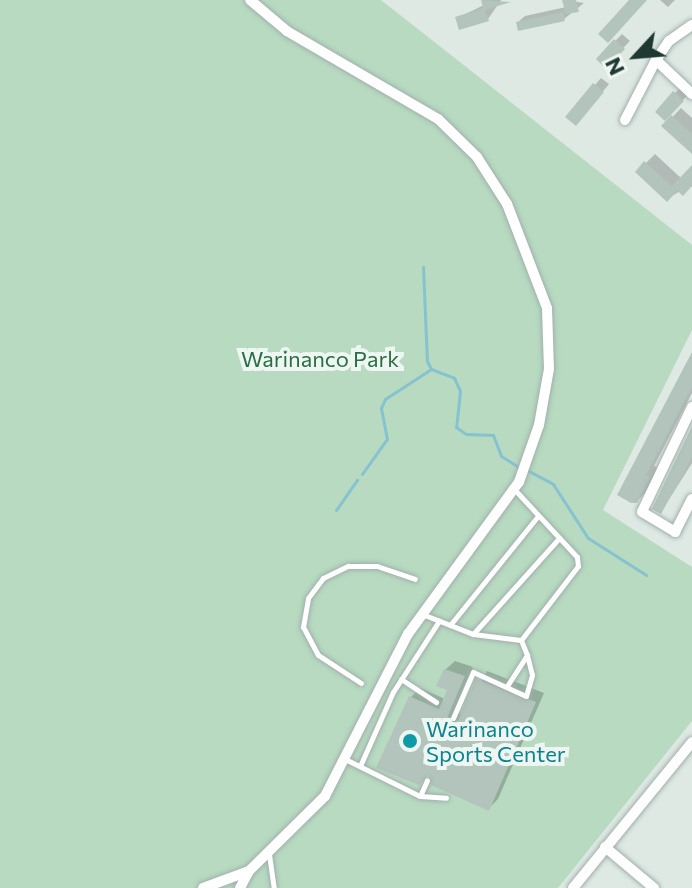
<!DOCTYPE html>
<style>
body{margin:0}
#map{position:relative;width:692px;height:888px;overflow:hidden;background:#dee9e4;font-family:Commissioner,sans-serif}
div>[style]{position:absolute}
.green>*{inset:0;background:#b7dac1}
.shadow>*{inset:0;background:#0003}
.stream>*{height:3px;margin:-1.5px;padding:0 1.5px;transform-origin:1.5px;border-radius:1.5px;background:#86c3ce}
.building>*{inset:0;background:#b3c4bd}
.roads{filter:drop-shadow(0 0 2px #a1b0ab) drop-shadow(0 0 2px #a1b0ab)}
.service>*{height:5px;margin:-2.5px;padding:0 2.5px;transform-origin:2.5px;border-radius:2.5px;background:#fff}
.minor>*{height:10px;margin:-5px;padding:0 5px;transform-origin:5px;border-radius:5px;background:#fff}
.dots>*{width:22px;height:22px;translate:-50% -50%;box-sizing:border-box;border:4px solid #eef6f2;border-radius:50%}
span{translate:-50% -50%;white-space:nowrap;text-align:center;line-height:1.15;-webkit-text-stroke:8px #eef6f2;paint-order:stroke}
.park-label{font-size:22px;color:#2b6e45}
.culture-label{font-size:22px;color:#0d838f}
.left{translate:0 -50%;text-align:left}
.north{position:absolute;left:596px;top:16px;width:80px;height:80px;-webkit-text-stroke:6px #eef6f2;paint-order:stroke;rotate:244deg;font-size:22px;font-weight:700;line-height:32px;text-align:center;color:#203832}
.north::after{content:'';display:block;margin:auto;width:28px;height:36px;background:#203832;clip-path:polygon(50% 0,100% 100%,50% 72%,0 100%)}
</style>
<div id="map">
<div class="green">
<i style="clip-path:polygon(0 0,381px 0,692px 245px,692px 330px,603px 510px,692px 567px,692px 721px,558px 888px,0 888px)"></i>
</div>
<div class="shadow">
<i style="clip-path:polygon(483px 0,501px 0,488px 19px,457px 18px,484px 5px)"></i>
<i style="clip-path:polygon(564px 0,584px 3px,564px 19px,518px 22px,525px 16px,566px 7px)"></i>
<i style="clip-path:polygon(660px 0,675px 0,668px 7px)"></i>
<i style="clip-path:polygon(622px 34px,630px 41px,606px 66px,598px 59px)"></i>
<i style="clip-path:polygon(601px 78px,609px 84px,582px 117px,567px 117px)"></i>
<i style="clip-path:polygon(684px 84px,691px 91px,674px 110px,675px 93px)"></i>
<i style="clip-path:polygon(681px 108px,692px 118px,692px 151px,664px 126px)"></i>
<i style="clip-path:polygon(655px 154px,682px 179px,692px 168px,692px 184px,667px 199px,637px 172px)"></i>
<i style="clip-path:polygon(692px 357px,692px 393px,654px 466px,658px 468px,646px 492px,637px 501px,620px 494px)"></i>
<i style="clip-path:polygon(692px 436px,692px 463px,661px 512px)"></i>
<i style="clip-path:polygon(455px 661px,473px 667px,456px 706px,462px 717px,487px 671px,544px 693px,498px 799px,489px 808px,411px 697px,420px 688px,445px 699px,449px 689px,445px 670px)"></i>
</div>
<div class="stream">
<i style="left:423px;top:267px;width:94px;rotate:87.6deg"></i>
<i style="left:427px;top:361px;width:9px;rotate:63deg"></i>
<i style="left:431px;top:369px;width:25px;rotate:21deg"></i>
<i style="left:454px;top:378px;width:14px;rotate:65deg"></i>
<i style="left:460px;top:391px;width:36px;rotate:96deg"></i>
<i style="left:456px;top:427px;width:12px;rotate:35deg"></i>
<i style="left:466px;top:434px;width:27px;rotate:2deg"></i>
<i style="left:493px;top:435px;width:22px;rotate:69deg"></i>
<i style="left:501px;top:456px;width:22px;rotate:32deg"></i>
<i style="left:527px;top:470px;width:30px;rotate:28deg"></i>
<i style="left:553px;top:484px;width:64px;rotate:57.1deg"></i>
<i style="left:588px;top:538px;width:69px;rotate:32.5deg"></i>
<i style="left:362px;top:474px;width:43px;rotate:-54.5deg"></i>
<i style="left:387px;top:439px;width:32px;rotate:-101deg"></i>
<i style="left:381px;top:408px;width:10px;rotate:-66deg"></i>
<i style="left:385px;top:399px;width:55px;rotate:-33.1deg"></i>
<i style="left:336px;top:510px;width:37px;rotate:-55deg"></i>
</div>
<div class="building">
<i style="clip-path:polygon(481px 0,511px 2px,485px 10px,489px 21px,459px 30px,455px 17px,483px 8px)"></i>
<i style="clip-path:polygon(562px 0,576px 0,579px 12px,566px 14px)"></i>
<i style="clip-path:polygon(629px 0,647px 0,608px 43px,598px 34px)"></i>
<i style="clip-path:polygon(563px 12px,565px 21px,518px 31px,516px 22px)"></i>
<i style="clip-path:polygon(614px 39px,625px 49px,606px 69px,596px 59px)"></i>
<i style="clip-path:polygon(593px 83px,604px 92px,576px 126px,565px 117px)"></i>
<i style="clip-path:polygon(673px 91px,684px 101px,665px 121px,655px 112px)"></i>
<i style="clip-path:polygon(671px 115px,692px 134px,692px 154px,661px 126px)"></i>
<i style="clip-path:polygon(644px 161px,677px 191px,667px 202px,635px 172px)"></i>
<i style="clip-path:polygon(692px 165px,692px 186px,683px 196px,672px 186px)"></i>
<i style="clip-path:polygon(692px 352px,692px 387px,646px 475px,650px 477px,637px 503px,631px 503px,617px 495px)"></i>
<i style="clip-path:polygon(692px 426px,692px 458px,661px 514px,652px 509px)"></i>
<i style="clip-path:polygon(444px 669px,465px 676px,448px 716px,452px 723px,458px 720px,476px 679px,536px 702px,489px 811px,431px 785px,428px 775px,419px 785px,376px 768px,409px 696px,439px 709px,447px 690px,436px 686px)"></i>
</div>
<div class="roads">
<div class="service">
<i style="left:515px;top:490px;width:91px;rotate:47.2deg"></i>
<i style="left:577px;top:557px;width:9px;rotate:84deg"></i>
<i style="left:578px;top:566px;width:93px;rotate:127.6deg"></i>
<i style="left:422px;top:614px;width:55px;rotate:21.4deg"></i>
<i style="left:473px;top:634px;width:48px;rotate:7.1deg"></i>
<i style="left:450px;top:625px;width:140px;rotate:-51.1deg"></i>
<i style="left:473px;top:634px;width:129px;rotate:-48.1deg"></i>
<i style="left:401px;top:679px;width:42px;rotate:33.3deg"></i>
<i style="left:361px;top:683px;width:51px;rotate:-146.9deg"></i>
<i style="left:318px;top:655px;width:32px;rotate:-118deg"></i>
<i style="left:303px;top:627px;width:29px;rotate:-80deg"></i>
<i style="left:308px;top:598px;width:25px;rotate:-53deg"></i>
<i style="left:323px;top:578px;width:28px;rotate:-26deg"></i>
<i style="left:348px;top:566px;width:29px"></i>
<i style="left:377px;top:566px;width:40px;rotate:18.9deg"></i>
<i style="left:507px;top:686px;width:37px;rotate:-57deg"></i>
<i style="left:527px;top:655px;width:16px;rotate:-112deg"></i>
<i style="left:453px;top:718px;width:50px;rotate:-66.5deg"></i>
<i style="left:473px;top:672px;width:58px;rotate:24.4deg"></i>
<i style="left:526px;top:696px;width:22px;rotate:-74deg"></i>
<i style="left:532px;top:675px;width:21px;rotate:-104deg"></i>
<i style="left:347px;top:760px;width:81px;rotate:26.3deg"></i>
<i style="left:420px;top:796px;width:26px;rotate:4deg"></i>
<i style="left:360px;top:766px;width:81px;rotate:-66deg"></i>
<i style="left:393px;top:692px;width:85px;rotate:-57.1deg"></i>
<i style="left:420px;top:796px;width:17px;rotate:-66deg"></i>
<i style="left:269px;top:854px;width:34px;rotate:82deg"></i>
</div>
<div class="minor">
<i style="left:656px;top:60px;width:50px;rotate:43.4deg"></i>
<i style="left:625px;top:120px;width:68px;rotate:-62.7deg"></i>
<i style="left:656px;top:60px;width:23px;rotate:-56deg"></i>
<i style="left:669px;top:41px;width:28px;rotate:-35deg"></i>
<i style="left:692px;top:407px;width:116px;rotate:115.5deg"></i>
<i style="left:642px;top:512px;width:39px;rotate:31deg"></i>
<i style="left:675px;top:532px;width:37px;rotate:-63deg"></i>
<i style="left:605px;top:847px;width:64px;rotate:39.9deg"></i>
<i style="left:203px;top:888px;width:49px;rotate:-20.3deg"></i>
<i style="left:249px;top:871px;width:107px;rotate:-44.6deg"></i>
<i style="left:325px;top:796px;width:182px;rotate:-62.9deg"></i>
<i style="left:408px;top:634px;width:188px;rotate:-53.9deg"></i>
<i style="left:519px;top:482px;width:60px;rotate:-70.7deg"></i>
<i style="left:539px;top:425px;width:57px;rotate:-79.9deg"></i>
<i style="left:549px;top:369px;width:61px;rotate:-91.9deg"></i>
<i style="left:547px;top:308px;width:111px;rotate:-111deg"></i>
<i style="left:507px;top:204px;width:56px;rotate:-122.6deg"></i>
<i style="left:477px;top:157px;width:54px;rotate:-135.7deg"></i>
<i style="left:438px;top:119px;width:175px;rotate:-149.8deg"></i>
<i style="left:287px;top:31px;width:48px;rotate:-140deg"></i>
<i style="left:240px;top:888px;width:19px;rotate:-62deg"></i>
<i style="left:573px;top:888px;width:188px;rotate:-50.8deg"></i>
</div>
</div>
<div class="dots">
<i style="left:410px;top:741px;background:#0f9aa8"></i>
</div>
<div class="park-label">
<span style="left:320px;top:359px">Warinanco Park</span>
</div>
<div class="culture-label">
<span class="left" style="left:426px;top:741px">Warinanco<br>Sports Center</span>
</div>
<div class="north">N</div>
</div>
